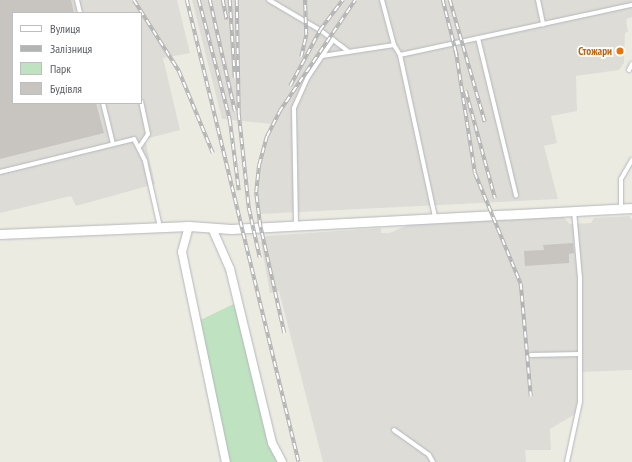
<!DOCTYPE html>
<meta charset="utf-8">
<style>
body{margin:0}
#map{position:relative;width:632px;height:462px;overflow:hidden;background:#ecebe2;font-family:"PT Sans Narrow",sans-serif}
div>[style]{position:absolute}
.industrial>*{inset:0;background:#dedcd6}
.green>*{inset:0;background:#bfe3c1}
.building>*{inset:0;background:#c8c4bf}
.roads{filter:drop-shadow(0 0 1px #b4b7bc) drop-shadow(0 0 1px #b4b7bc)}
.service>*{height:4px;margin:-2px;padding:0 2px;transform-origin:2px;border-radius:2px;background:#fff}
.minor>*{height:8px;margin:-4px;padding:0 4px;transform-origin:4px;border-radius:4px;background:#fff}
.tertiary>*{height:9px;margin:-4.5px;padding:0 4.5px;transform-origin:4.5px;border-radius:4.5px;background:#fff}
.rail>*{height:3.5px;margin-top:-1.75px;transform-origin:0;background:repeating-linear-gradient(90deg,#fff 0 6px,#b3b4b4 0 12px);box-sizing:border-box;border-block:1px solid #b3b4b4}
.dots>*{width:11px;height:11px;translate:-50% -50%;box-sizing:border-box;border:2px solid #fff;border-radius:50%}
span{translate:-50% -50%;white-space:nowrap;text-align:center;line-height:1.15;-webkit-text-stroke:3.5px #fff;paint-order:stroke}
.food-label{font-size:11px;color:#c56008;font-weight:700}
.right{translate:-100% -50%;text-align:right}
.legend{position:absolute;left:12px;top:12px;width:130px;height:92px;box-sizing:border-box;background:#fff;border:1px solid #bdbec0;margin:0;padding:5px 7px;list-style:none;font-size:12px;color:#5a5d62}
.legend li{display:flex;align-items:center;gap:8px;height:20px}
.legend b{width:20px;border:1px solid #bdbec0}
</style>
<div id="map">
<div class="industrial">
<i style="clip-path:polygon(evenodd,0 0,177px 0,190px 53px,163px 58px,180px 130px,145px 139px,155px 184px,76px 206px,71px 196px,0 213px,0 0,13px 13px,141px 13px,141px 103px,13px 103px,13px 13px)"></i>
<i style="clip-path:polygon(192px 0,632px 0,632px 17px,626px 19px,628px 32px,625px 33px,624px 63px,619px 70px,576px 76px,577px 111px,551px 116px,557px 143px,544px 146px,558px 199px,258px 214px,257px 175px,272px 124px,222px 119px)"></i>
<i style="clip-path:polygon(629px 216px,632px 220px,632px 370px,580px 372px,580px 411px,550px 429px,551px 450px,525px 450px,526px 462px,323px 462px,279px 291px,270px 293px,261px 243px,266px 236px,381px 228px,381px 233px,390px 233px,407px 225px,563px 217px,570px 224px,591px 223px,594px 218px)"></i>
</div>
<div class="green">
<i style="clip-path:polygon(238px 302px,272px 443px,282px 462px,226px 462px,196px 322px)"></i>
</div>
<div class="building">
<i style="clip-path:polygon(0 0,71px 0,74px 13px,13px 13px,13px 103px,96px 103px,104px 133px,0 159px)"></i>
<i style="clip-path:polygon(573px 243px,574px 253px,569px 254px,569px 263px,525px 266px,524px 251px,544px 250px,543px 245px)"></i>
</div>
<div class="roads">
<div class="service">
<i style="left:77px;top:0;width:13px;rotate:77deg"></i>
<i style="left:269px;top:0;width:59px;rotate:30.5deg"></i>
<i style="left:320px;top:30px;width:35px;rotate:37deg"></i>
<i style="left:382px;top:0;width:47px;rotate:75.1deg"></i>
<i style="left:394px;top:45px;width:12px;rotate:59deg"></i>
<i style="left:400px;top:55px;width:237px;rotate:-12.2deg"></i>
<i style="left:538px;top:0;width:25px;rotate:78deg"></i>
<i style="left:478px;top:38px;width:162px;rotate:76.4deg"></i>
<i style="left:400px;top:55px;width:166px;rotate:77.8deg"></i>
<i style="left:322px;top:56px;width:73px;rotate:-8.7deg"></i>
<i style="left:629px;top:70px;width:7px;rotate:-63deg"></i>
<i style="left:103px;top:103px;width:42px;rotate:76.3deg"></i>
<i style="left:140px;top:146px;width:14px;rotate:-56deg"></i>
<i style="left:148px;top:134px;width:33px;rotate:-102deg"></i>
<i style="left:0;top:172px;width:138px;rotate:-13.8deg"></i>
<i style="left:134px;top:139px;width:25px;rotate:63deg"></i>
<i style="left:145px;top:161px;width:68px;rotate:77.2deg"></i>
<i style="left:621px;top:208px;width:29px;rotate:-90deg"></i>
<i style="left:621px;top:179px;width:22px;rotate:-60deg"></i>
<i style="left:296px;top:224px;width:116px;rotate:-91deg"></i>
<i style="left:294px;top:108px;width:34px;rotate:-66deg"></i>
<i style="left:308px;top:77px;width:45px;rotate:-56deg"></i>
<i style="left:531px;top:355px;width:48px;rotate:-1.2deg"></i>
<i style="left:394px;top:430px;width:43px;rotate:35.5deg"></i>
<i style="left:429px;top:455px;width:8px;rotate:60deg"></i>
<i style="left:567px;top:462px;width:61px;rotate:-77.8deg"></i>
<i style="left:580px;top:402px;width:124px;rotate:-90deg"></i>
<i style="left:580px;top:278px;width:67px;rotate:-95.1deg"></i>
</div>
<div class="minor">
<i style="left:189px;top:226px;width:27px;rotate:105deg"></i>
<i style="left:182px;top:252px;width:215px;rotate:78.2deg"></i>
<i style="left:212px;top:228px;width:45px;rotate:66.3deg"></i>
<i style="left:230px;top:269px;width:179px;rotate:76.4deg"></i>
<i style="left:272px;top:443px;width:21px;rotate:62deg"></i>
</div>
<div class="tertiary">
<i style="left:0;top:234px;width:189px;rotate:-2.4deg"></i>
<i style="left:189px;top:226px;width:42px;rotate:4.1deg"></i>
<i style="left:231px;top:229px;width:402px;rotate:-3deg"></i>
</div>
</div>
<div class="rail">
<i style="left:134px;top:0;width:84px;rotate:57.6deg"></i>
<i style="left:179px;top:71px;width:89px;rotate:67.5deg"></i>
<i style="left:187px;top:0;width:475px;rotate:76.4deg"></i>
<i style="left:199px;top:0;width:124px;rotate:75.5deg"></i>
<i style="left:230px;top:120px;width:71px;rotate:82.7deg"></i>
<i style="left:210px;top:0;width:114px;rotate:77.3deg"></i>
<i style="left:223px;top:0;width:20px;rotate:79deg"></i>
<i style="left:230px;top:0;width:78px;rotate:86.3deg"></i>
<i style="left:237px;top:0;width:114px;rotate:89deg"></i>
<i style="left:239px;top:114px;width:95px;rotate:83.9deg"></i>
<i style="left:249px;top:208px;width:51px;rotate:77.6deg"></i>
<i style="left:443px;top:0;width:58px;rotate:76deg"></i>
<i style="left:450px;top:0;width:127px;rotate:74deg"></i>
<i style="left:456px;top:51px;width:123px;rotate:81.1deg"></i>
<i style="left:475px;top:173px;width:120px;rotate:67.5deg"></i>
<i style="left:521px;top:284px;width:113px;rotate:84.9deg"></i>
<i style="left:301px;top:57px;width:23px;rotate:-77deg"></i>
<i style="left:306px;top:35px;width:35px;rotate:-92deg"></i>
<i style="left:290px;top:86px;width:64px;rotate:-61.8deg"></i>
<i style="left:320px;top:30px;width:38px;rotate:-53deg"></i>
<i style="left:466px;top:91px;width:111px;rotate:74.8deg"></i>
<i style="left:284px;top:333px;width:110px;rotate:-102.6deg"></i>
<i style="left:260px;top:226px;width:34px;rotate:-97deg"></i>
<i style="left:256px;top:192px;width:27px;rotate:-84deg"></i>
<i style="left:259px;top:165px;width:30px;rotate:-75deg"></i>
<i style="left:267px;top:136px;width:27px;rotate:-63deg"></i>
<i style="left:279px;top:112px;width:135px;rotate:-55.8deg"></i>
</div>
<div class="dots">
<i style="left:620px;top:51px;background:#e8710a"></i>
</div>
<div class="food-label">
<span class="right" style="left:612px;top:51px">Стожари</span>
</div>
<ul class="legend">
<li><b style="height:5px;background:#fff"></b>Вулиця</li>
<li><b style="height:5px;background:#b3b4b4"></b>Залізниця</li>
<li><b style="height:11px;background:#bfe3c1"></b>Парк</li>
<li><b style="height:11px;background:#c8c4bf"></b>Будівля</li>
</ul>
</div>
